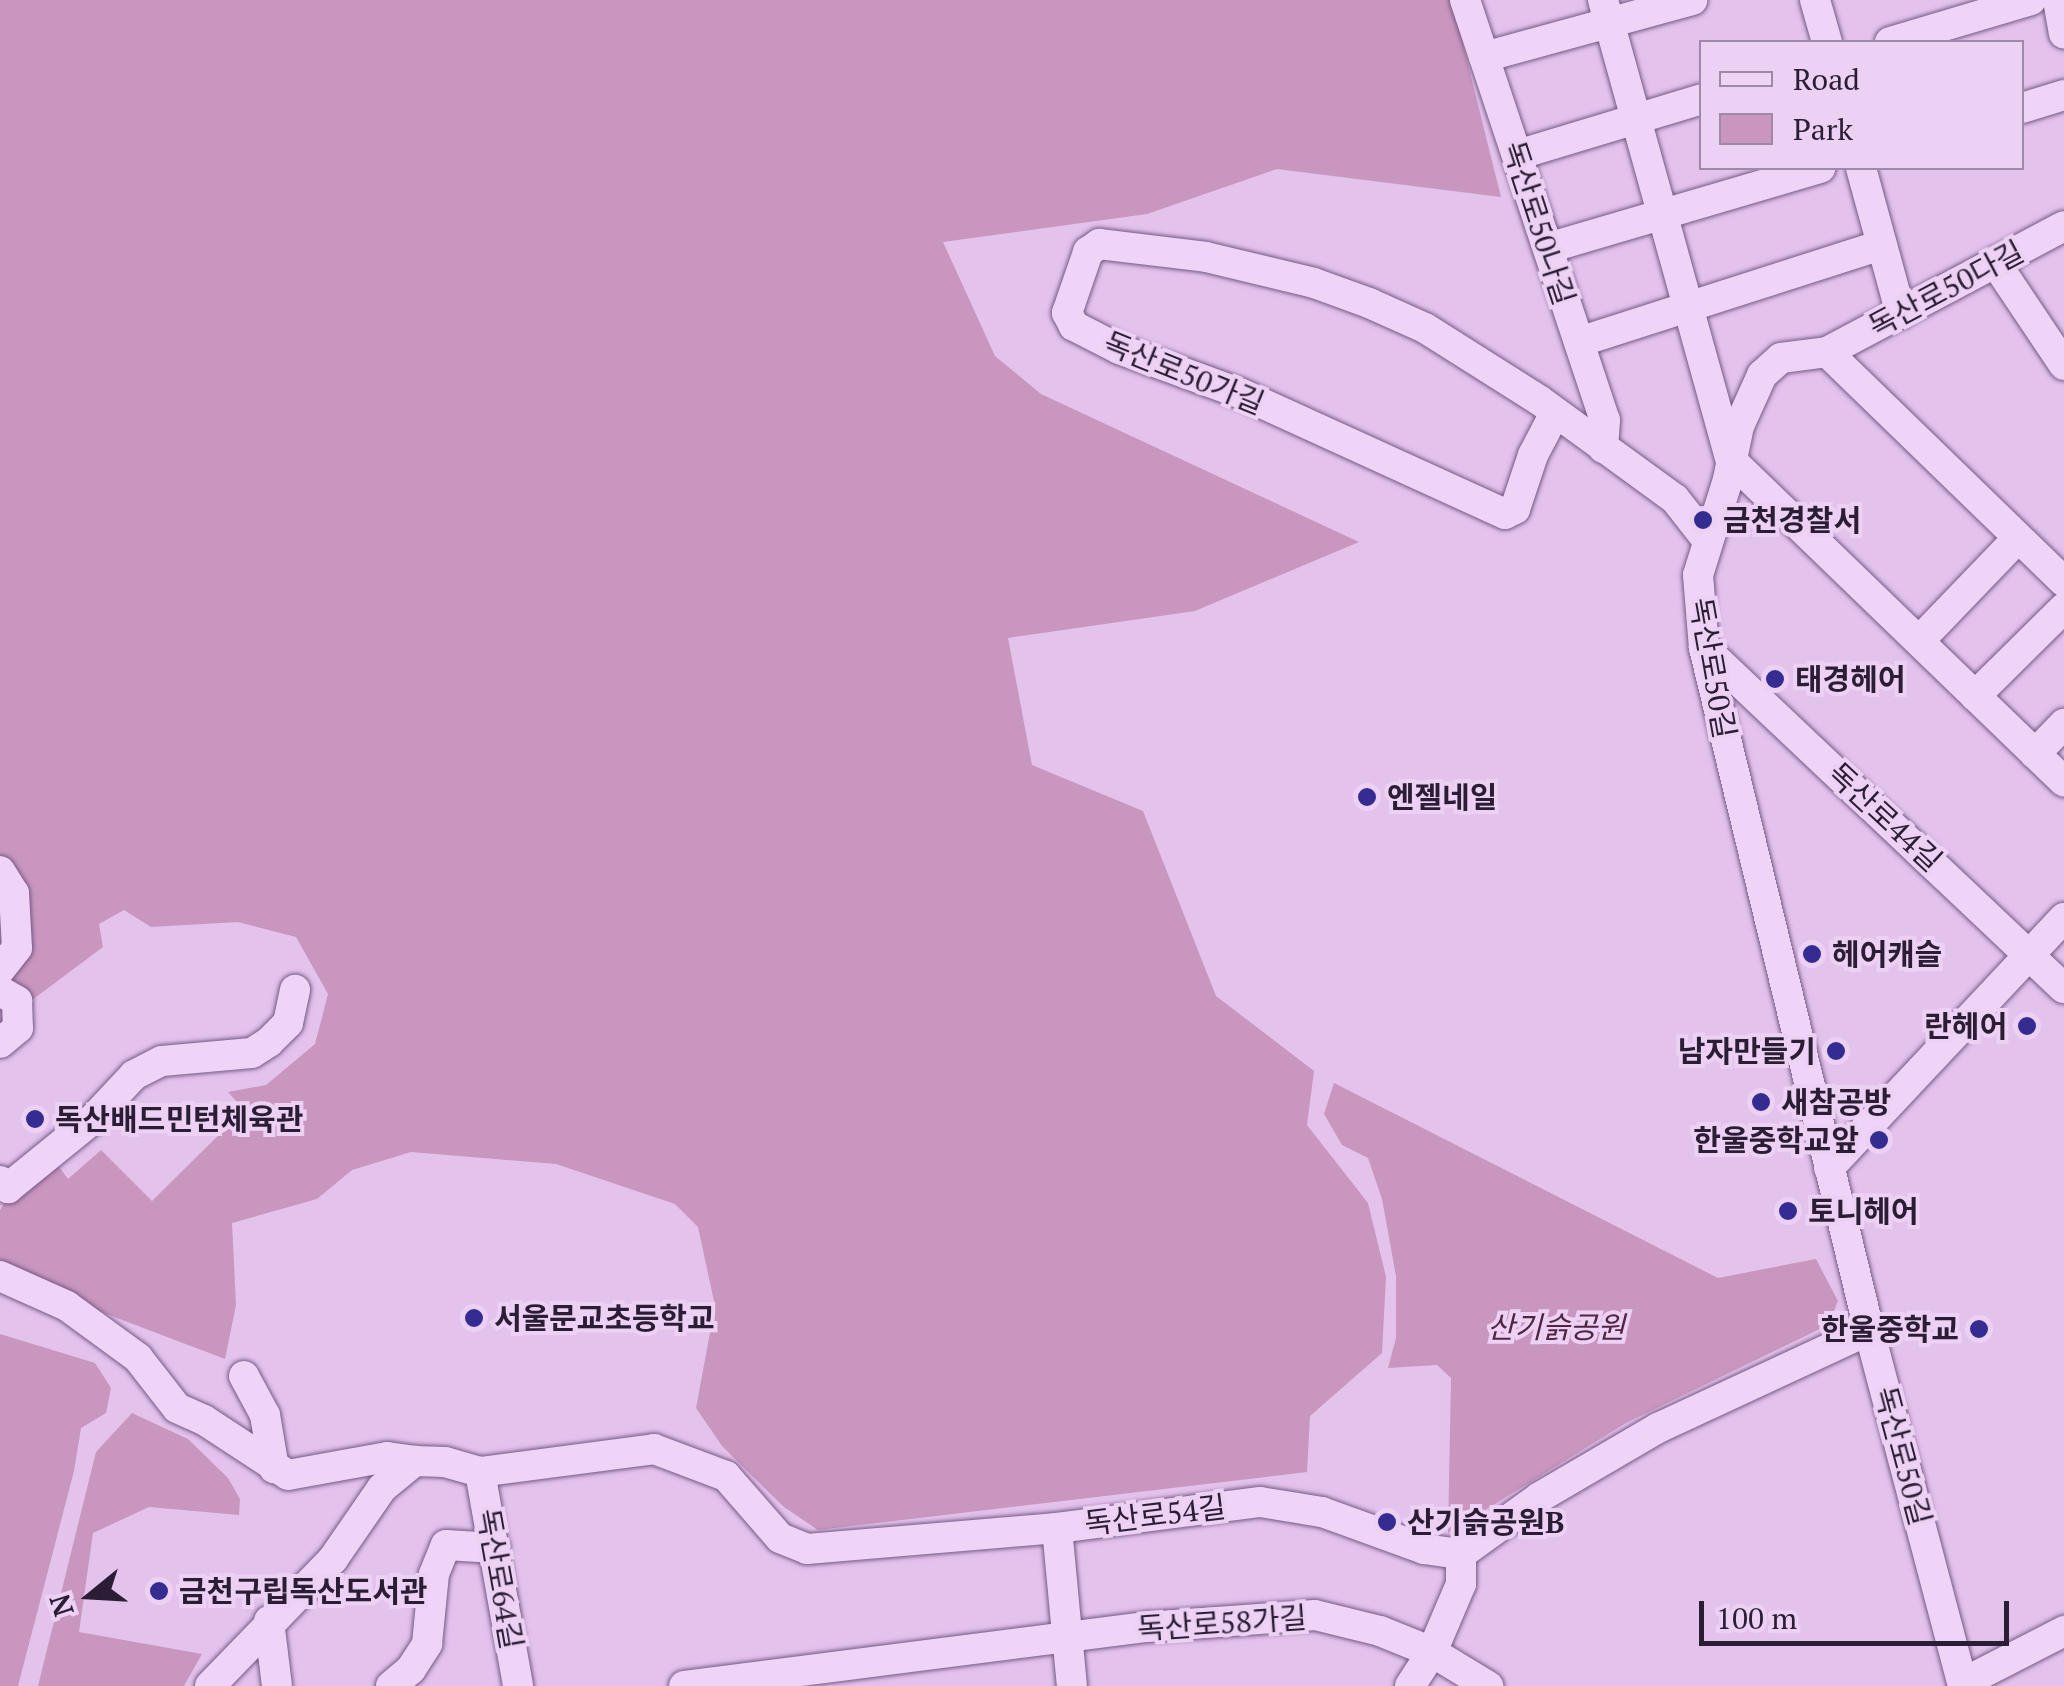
<!DOCTYPE html>
<meta charset="utf-8">
<style>
body{margin:0}
#map{position:relative;width:2064px;height:1686px;overflow:hidden;background:#e3c2ec;font-family:"PT Serif","Noto Sans KR",serif}
div>[style]{position:absolute}
.green>*{inset:0;background:#c996bf}
.roads{filter:drop-shadow(0 0 2px #755a85) drop-shadow(0 0 2px #755a85)}
.minor>*{height:30px;margin:-15px;padding:0 15px;transform-origin:15px;border-radius:15px;background:#f0d4f7}
.dots>*{width:28px;height:28px;translate:-50% -50%;box-sizing:border-box;border:5px solid #edd1f4;border-radius:50%}
span{translate:-50% -50%;white-space:nowrap;text-align:center;line-height:1.15;-webkit-text-stroke:8px #edd1f4;paint-order:stroke}
.street-label{font-size:30px;color:#2b1d35}
.poi-label{font-size:30px;color:#2b1d35;font-weight:700}
.left{translate:0 -50%;text-align:left}
.right{translate:-100% -50%;text-align:right}
.park-label{font-size:30px;color:#512541;font-style:italic}
.legend{position:absolute;left:1699px;top:40px;width:325px;height:130px;box-sizing:border-box;background:#edd1f4;border:2px solid #9f89a8;margin:0;padding:12px 18px;list-style:none;font-size:30px;color:#2b1d35}
.legend li{display:flex;align-items:center;gap:20px;height:50px}
.legend b{width:50px;border:2px solid #9f89a8}
.north{position:absolute;left:40px;top:1546px;width:100px;height:100px;-webkit-text-stroke:8px #edd1f4;paint-order:stroke;rotate:252deg;font-size:28px;font-weight:700;line-height:40px;text-align:center;color:#2b1d35}
.north::after{content:'';display:block;margin:auto;width:35px;height:45px;background:#2b1d35;clip-path:polygon(50% 0,100% 100%,50% 72%,0 100%)}
.scale{position:absolute;left:1699px;top:1601px;width:310px;height:45px;box-sizing:border-box;border:5px solid #2b1d35;border-top:0;padding-left:12px;font-size:30px;line-height:35px;white-space:nowrap;color:#2b1d35;-webkit-text-stroke:8px #edd1f4;paint-order:stroke}
</style>
<div id="map">
<div class="green">
<i style="clip-path:polygon(0 0,1452px 0,1501px 197px,1277px 169px,1147px 214px,943px 242px,995px 356px,1041px 394px,1359px 542px,1195px 611px,1008px 638px,1032px 765px,1143px 811px,1216px 996px,1314px 1071px,1307px 1125px,1368px 1203px,1386px 1277px,1382px 1353px,1310px 1416px,1307px 1472px,818px 1530px,784px 1507px,751px 1475px,722px 1446px,696px 1408px,715px 1306px,698px 1227px,675px 1204px,556px 1164px,411px 1152px,352px 1170px,317px 1199px,232px 1223px,236px 1305px,225px 1359px,67px 1299px,0 1266px,0 1210px,7px 1199px,57px 1164px,68px 1179px,101px 1150px,152px 1201px,244px 1110px,228px 1092px,266px 1085px,315px 1044px,328px 994px,296px 937px,238px 922px,151px 927px,124px 910px,99px 924px,103px 947px,0 1024px)"></i>
<i style="clip-path:polygon(1334px 1083px,1718px 1278px,1816px 1259px,1838px 1301px,1828px 1325px,1626px 1423px,1448px 1533px,1451px 1378px,1437px 1365px,1388px 1368px,1396px 1338px,1396px 1276px,1382px 1199px,1368px 1158px,1342px 1145px,1324px 1114px)"></i>
<i style="clip-path:polygon(0 1334px,95px 1363px,111px 1388px,106px 1413px,81px 1428px,74px 1471px,18px 1686px,0 1686px)"></i>
<i style="clip-path:polygon(132px 1413px,188px 1439px,228px 1478px,240px 1499px,239px 1515px,149px 1507px,93px 1533px,79px 1632px,202px 1654px,184px 1686px,38px 1686px,96px 1452px)"></i>
</div>
<div class="roads">
<div class="minor">
<i style="left:1465px;top:0;width:443px;rotate:71.6deg"></i>
<i style="left:1605px;top:420px;width:28px;rotate:94deg"></i>
<i style="left:1603px;top:0;width:477px;rotate:74.5deg"></i>
<i style="left:1731px;top:460px;width:463px;rotate:44deg"></i>
<i style="left:1815px;top:0;width:44px;rotate:74.1deg"></i>
<i style="left:2058px;top:0;width:34px;rotate:80deg"></i>
<i style="left:1890px;top:42px;width:147px;rotate:-16.6deg"></i>
<i style="left:1484px;top:57px;width:216px;rotate:-15.3deg"></i>
<i style="left:2022px;top:108px;width:44px;rotate:-17.2deg"></i>
<i style="left:1517px;top:155px;width:193px;rotate:-16.8deg"></i>
<i style="left:1861px;top:168px;width:151px;rotate:74.7deg"></i>
<i style="left:1548px;top:248px;width:284px;rotate:-16.4deg"></i>
<i style="left:1995px;top:262px;width:124px;rotate:56.2deg"></i>
<i style="left:1579px;top:342px;width:318px;rotate:-17.8deg"></i>
<i style="left:1827px;top:352px;width:330px;rotate:44.1deg"></i>
<i style="left:1555px;top:413px;width:47px;rotate:117.6deg"></i>
<i style="left:1533px;top:455px;width:57px;rotate:108.4deg"></i>
<i style="left:1515px;top:509px;width:11px;rotate:153deg"></i>
<i style="left:1505px;top:514px;width:289px;rotate:-155.5deg"></i>
<i style="left:1242px;top:394px;width:131px;rotate:-159.9deg"></i>
<i style="left:1119px;top:349px;width:51px;rotate:-152.9deg"></i>
<i style="left:1074px;top:326px;width:15px;rotate:-118deg"></i>
<i style="left:1067px;top:313px;width:65px;rotate:-71deg"></i>
<i style="left:1088px;top:252px;width:14px;rotate:-36deg"></i>
<i style="left:1099px;top:244px;width:108px;rotate:6.9deg"></i>
<i style="left:1206px;top:257px;width:111px;rotate:13.5deg"></i>
<i style="left:1314px;top:283px;width:59px;rotate:20deg"></i>
<i style="left:1369px;top:303px;width:61px;rotate:24.1deg"></i>
<i style="left:1425px;top:328px;width:135px;rotate:32.3deg"></i>
<i style="left:1539px;top:400px;width:168px;rotate:36.1deg"></i>
<i style="left:1675px;top:499px;width:53px;rotate:51.8deg"></i>
<i style="left:1919px;top:641px;width:143px;rotate:-46.1deg"></i>
<i style="left:1704px;top:648px;width:495px;rotate:43.4deg"></i>
<i style="left:1975px;top:696px;width:125px;rotate:-44.7deg"></i>
<i style="left:2035px;top:754px;width:42px;rotate:-46deg"></i>
<i style="left:0;top:871px;width:26px;rotate:58deg"></i>
<i style="left:14px;top:893px;width:55px;rotate:86.9deg"></i>
<i style="left:17px;top:948px;width:28px;rotate:128deg"></i>
<i style="left:0;top:991px;width:20px;rotate:30deg"></i>
<i style="left:17px;top:1001px;width:27px;rotate:88deg"></i>
<i style="left:18px;top:1028px;width:23px;rotate:140deg"></i>
<i style="left:1829px;top:1168px;width:343px;rotate:-46.8deg"></i>
<i style="left:0;top:1181px;width:11px;rotate:41deg"></i>
<i style="left:8px;top:1188px;width:109px;rotate:-39.1deg"></i>
<i style="left:93px;top:1119px;width:60px;rotate:-47deg"></i>
<i style="left:134px;top:1075px;width:31px;rotate:-27deg"></i>
<i style="left:162px;top:1061px;width:90px;rotate:-5.1deg"></i>
<i style="left:252px;top:1053px;width:20px;rotate:-33deg"></i>
<i style="left:269px;top:1042px;width:27px;rotate:-45deg"></i>
<i style="left:288px;top:1023px;width:34px;rotate:-78deg"></i>
<i style="left:0;top:1276px;width:73px;rotate:24.1deg"></i>
<i style="left:67px;top:1306px;width:88px;rotate:36.2deg"></i>
<i style="left:138px;top:1358px;width:63px;rotate:52deg"></i>
<i style="left:177px;top:1408px;width:30px;rotate:24deg"></i>
<i style="left:204px;top:1420px;width:100px;rotate:33.2deg"></i>
<i style="left:288px;top:1475px;width:101px;rotate:-10.3deg"></i>
<i style="left:387px;top:1457px;width:28px;rotate:8deg"></i>
<i style="left:244px;top:1376px;width:44px;rotate:61.7deg"></i>
<i style="left:265px;top:1415px;width:54px;rotate:80.4deg"></i>
<i style="left:480px;top:1472px;width:217px;rotate:79.9deg"></i>
<i style="left:1057px;top:1528px;width:159px;rotate:84.6deg"></i>
<i style="left:269px;top:1621px;width:65px;rotate:83deg"></i>
<i style="left:1963px;top:1683px;width:114px;rotate:-27.2deg"></i>
<i style="left:210px;top:1686px;width:177px;rotate:-45.9deg"></i>
<i style="left:333px;top:1559px;width:86px;rotate:-55.4deg"></i>
<i style="left:382px;top:1488px;width:43px;rotate:-39.3deg"></i>
<i style="left:415px;top:1461px;width:30px;rotate:2deg"></i>
<i style="left:445px;top:1462px;width:36px;rotate:16deg"></i>
<i style="left:480px;top:1472px;width:176px;rotate:-7.5deg"></i>
<i style="left:654px;top:1449px;width:77px;rotate:20.6deg"></i>
<i style="left:726px;top:1476px;width:82px;rotate:48.9deg"></i>
<i style="left:780px;top:1538px;width:29px;rotate:22deg"></i>
<i style="left:807px;top:1549px;width:251px;rotate:-4.8deg"></i>
<i style="left:1057px;top:1528px;width:205px;rotate:-7.3deg"></i>
<i style="left:1260px;top:1502px;width:63px;rotate:9.2deg"></i>
<i style="left:1322px;top:1512px;width:109px;rotate:19.9deg"></i>
<i style="left:1424px;top:1549px;width:37px;rotate:8deg"></i>
<i style="left:1461px;top:1554px;width:97px;rotate:-35.8deg"></i>
<i style="left:1540px;top:1497px;width:137px;rotate:-30.3deg"></i>
<i style="left:1658px;top:1428px;width:233px;rotate:-24.9deg"></i>
<i style="left:391px;top:1686px;width:26px;rotate:-40deg"></i>
<i style="left:411px;top:1669px;width:30px;rotate:-57deg"></i>
<i style="left:427px;top:1644px;width:70px;rotate:-84.3deg"></i>
<i style="left:434px;top:1574px;width:31px;rotate:-68deg"></i>
<i style="left:446px;top:1545px;width:49px;rotate:3.5deg"></i>
<i style="left:684px;top:1686px;width:467px;rotate:-7.3deg"></i>
<i style="left:1147px;top:1627px;width:168px;rotate:-4.1deg"></i>
<i style="left:1315px;top:1615px;width:67px;rotate:13.8deg"></i>
<i style="left:1380px;top:1631px;width:56px;rotate:22deg"></i>
<i style="left:1432px;top:1652px;width:66px;rotate:31.3deg"></i>
<i style="left:1410px;top:1686px;width:40px;rotate:-57.1deg"></i>
<i style="left:1432px;top:1652px;width:74px;rotate:-66.9deg"></i>
<i style="left:1461px;top:1584px;width:30px;rotate:-90deg"></i>
<i style="left:1963px;top:1686px;width:368px;rotate:-104.8deg"></i>
<i style="left:1869px;top:1330px;width:702px;rotate:-103.6deg"></i>
<i style="left:1704px;top:648px;width:73px;rotate:-94.7deg"></i>
<i style="left:1698px;top:575px;width:101px;rotate:-72.6deg"></i>
<i style="left:1728px;top:479px;width:54px;rotate:-78.3deg"></i>
<i style="left:1739px;top:426px;width:56px;rotate:-65.7deg"></i>
<i style="left:1762px;top:375px;width:25px;rotate:-42deg"></i>
<i style="left:1781px;top:358px;width:46px;rotate:-7.4deg"></i>
<i style="left:1827px;top:352px;width:268px;rotate:-28deg"></i>
</div>
</div>
<div class="dots">
<i style="left:1703px;top:520px;background:#352c91"></i>
<i style="left:1775px;top:679px;background:#352c91"></i>
<i style="left:1367px;top:797px;background:#352c91"></i>
<i style="left:1812px;top:954px;background:#352c91"></i>
<i style="left:2027px;top:1026px;background:#352c91"></i>
<i style="left:1836px;top:1051px;background:#352c91"></i>
<i style="left:1761px;top:1102px;background:#352c91"></i>
<i style="left:35px;top:1119px;background:#352c91"></i>
<i style="left:1879px;top:1140px;background:#352c91"></i>
<i style="left:1788px;top:1211px;background:#352c91"></i>
<i style="left:474px;top:1318px;background:#352c91"></i>
<i style="left:1979px;top:1329px;background:#352c91"></i>
<i style="left:1387px;top:1522px;background:#352c91"></i>
<i style="left:159px;top:1591px;background:#352c91"></i>
</div>
<div class="street-label">
<span style="left:1539px;top:223px;rotate:72deg">독산로50나길</span>
<span style="left:1946px;top:289px;rotate:-28deg">독산로50다길</span>
<span style="left:1184px;top:373px;rotate:22deg">독산로50가길</span>
<span style="left:1713px;top:668px;rotate:80deg">독산로50길</span>
<span style="left:1885px;top:817px;rotate:43deg">독산로44길</span>
<span style="left:1903px;top:1456px;rotate:75deg">독산로50길</span>
<span style="left:1155px;top:1515px;rotate:-7deg">독산로54길</span>
<span style="left:500px;top:1579px;rotate:80deg">독산로64길</span>
<span style="left:1222px;top:1623px;rotate:-4deg">독산로58가길</span>
</div>
<div class="poi-label">
<span class="left" style="left:1723px;top:520px">금천경찰서</span>
<span class="left" style="left:1795px;top:679px">태경헤어</span>
<span class="left" style="left:1387px;top:797px">엔젤네일</span>
<span class="left" style="left:1832px;top:954px">헤어캐슬</span>
<span class="right" style="left:2007px;top:1026px">란헤어</span>
<span class="right" style="left:1816px;top:1051px">남자만들기</span>
<span class="left" style="left:1781px;top:1102px">새참공방</span>
<span class="left" style="left:55px;top:1119px">독산배드민턴체육관</span>
<span class="right" style="left:1859px;top:1140px">한울중학교앞</span>
<span class="left" style="left:1808px;top:1211px">토니헤어</span>
<span class="left" style="left:494px;top:1318px">서울문교초등학교</span>
<span class="right" style="left:1959px;top:1329px">한울중학교</span>
<span class="left" style="left:1407px;top:1522px">산기슭공원B</span>
<span class="left" style="left:179px;top:1591px">금천구립독산도서관</span>
</div>
<div class="park-label">
<span style="left:1556px;top:1327px">산기슭공원</span>
</div>
<ul class="legend">
<li><b style="height:12px;background:#f0d4f7"></b>Road</li>
<li><b style="height:28px;background:#c996bf"></b>Park</li>
</ul>
<div class="north">N</div>
<div class="scale">100 m</div>
</div>
